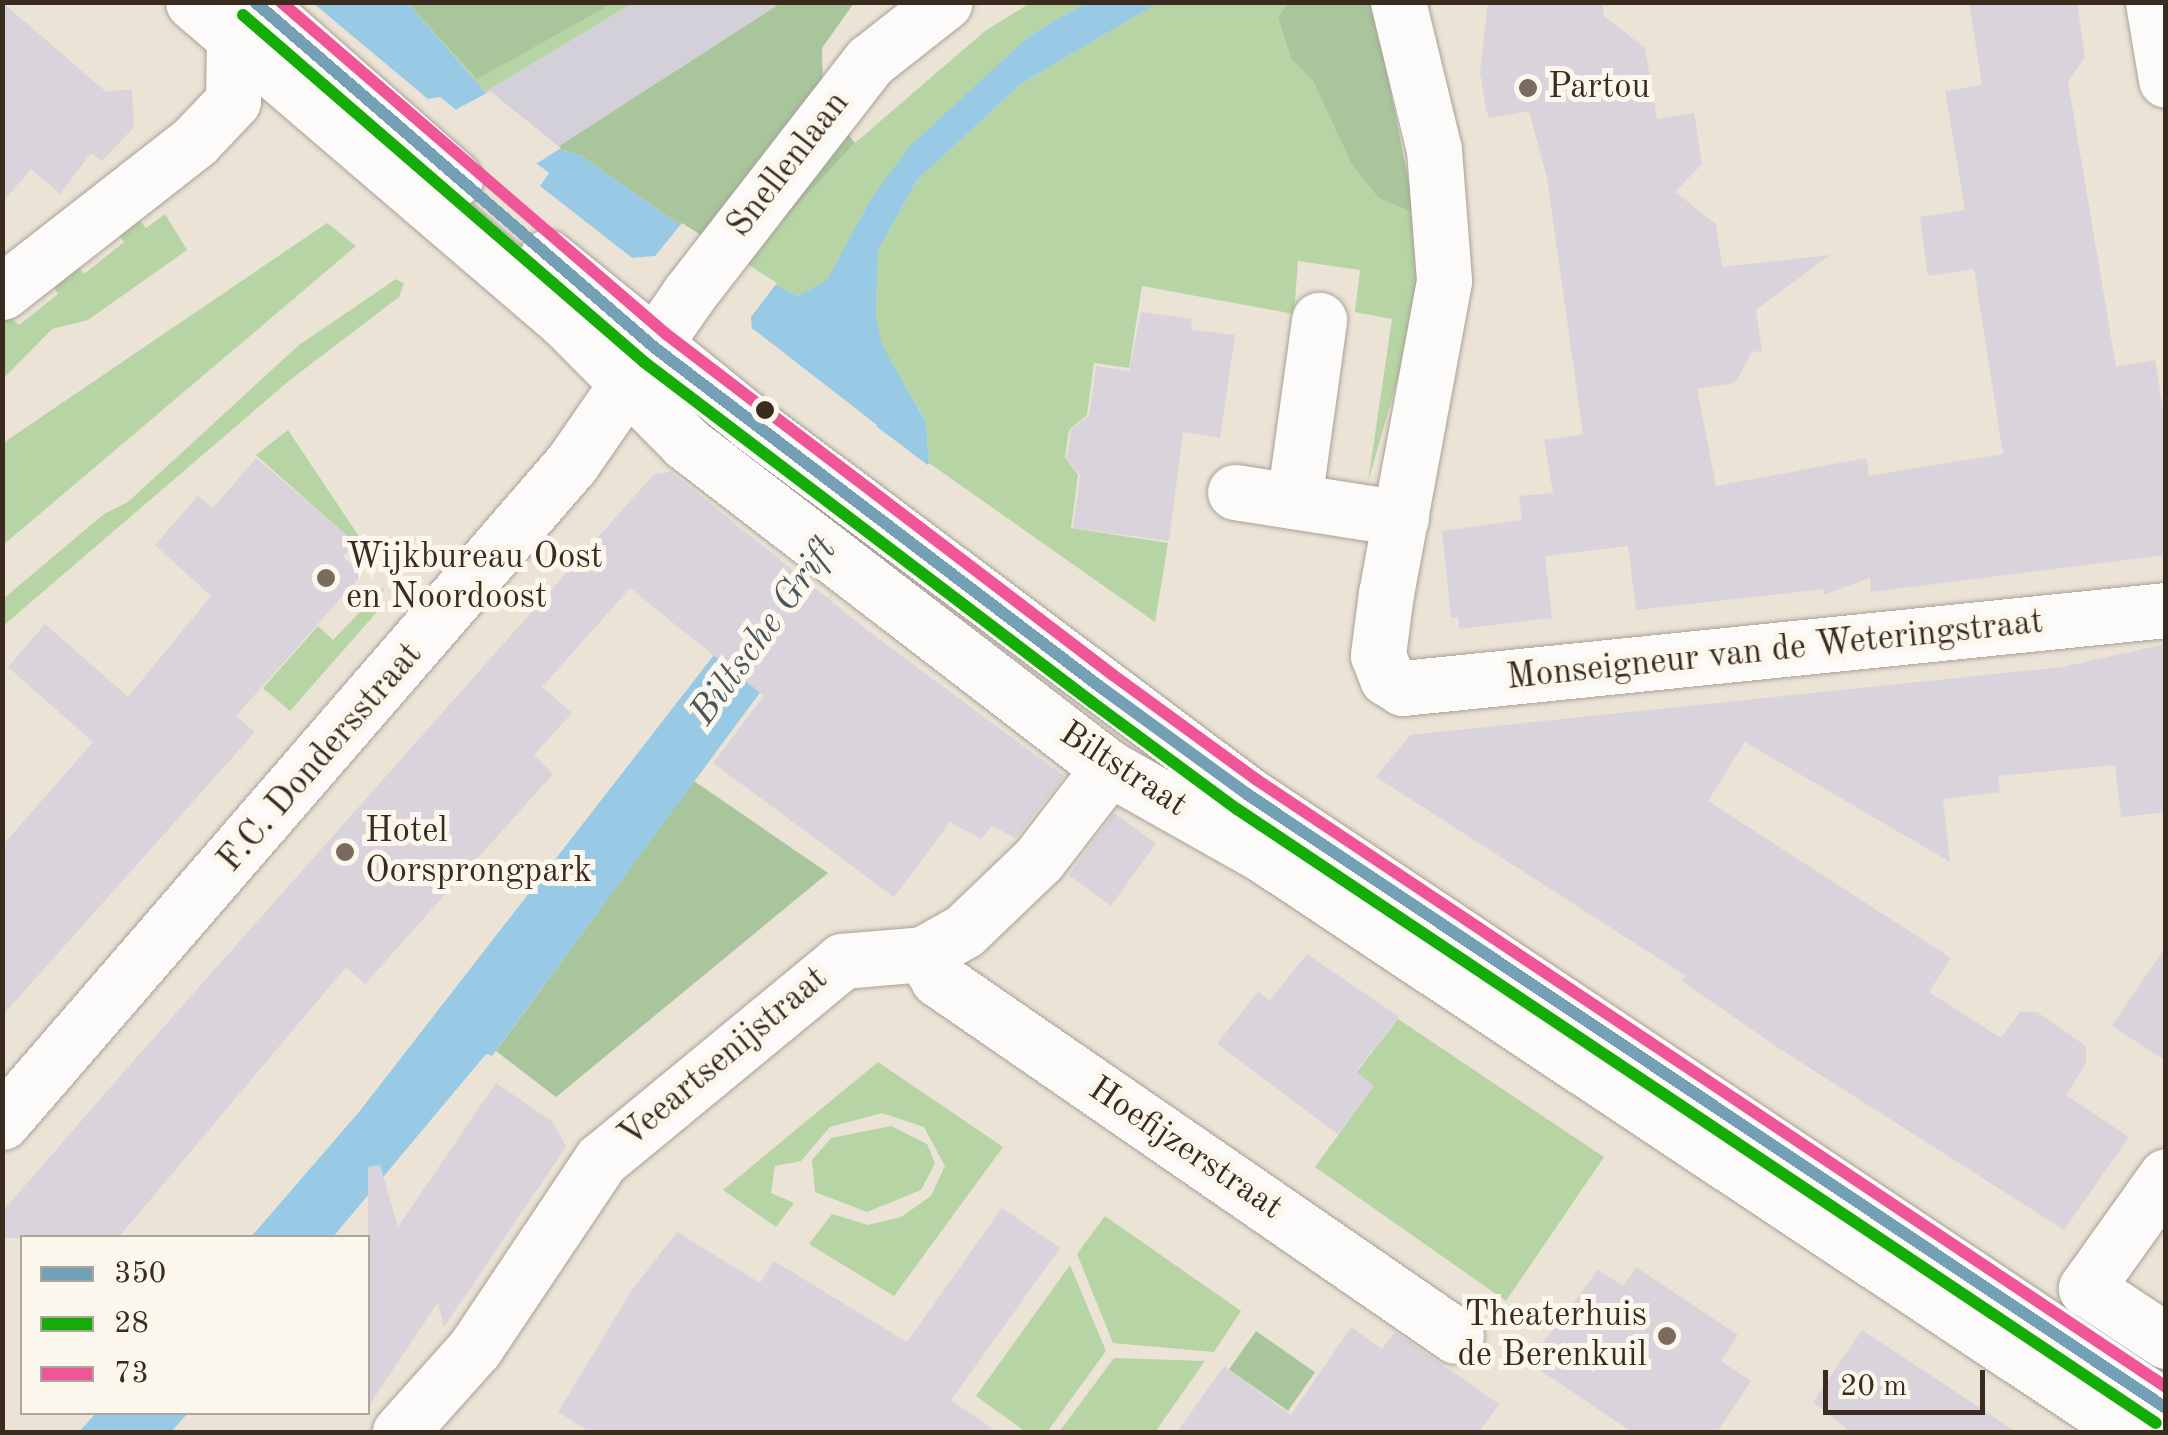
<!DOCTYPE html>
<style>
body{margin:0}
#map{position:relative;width:2168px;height:1435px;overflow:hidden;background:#ebe3d5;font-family:"Old Standard TT",serif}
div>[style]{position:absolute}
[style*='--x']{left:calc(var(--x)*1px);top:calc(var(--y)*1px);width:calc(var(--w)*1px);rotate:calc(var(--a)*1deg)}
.industrial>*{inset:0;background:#d4d0d9}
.green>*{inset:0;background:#b7d4a4}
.forest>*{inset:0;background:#a8c59b;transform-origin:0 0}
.water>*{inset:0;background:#98cae6}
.pier>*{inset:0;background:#ebe3d5;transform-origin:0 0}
.building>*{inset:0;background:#d9d3db;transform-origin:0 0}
.roads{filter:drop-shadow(0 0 2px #a8a198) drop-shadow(0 0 2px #a8a198)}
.minor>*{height:55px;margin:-27.5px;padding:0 27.5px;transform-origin:27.5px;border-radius:27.5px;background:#fcfbf9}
.bus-1>*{height:12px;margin:-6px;padding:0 6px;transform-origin:6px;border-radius:6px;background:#74a0b6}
.bus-2>*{height:12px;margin:-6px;padding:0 6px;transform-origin:6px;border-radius:6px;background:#16ac08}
.bus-3>*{height:12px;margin:-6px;padding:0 6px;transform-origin:6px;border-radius:6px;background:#ef5597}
.dots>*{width:28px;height:28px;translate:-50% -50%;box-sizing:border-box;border:5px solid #fbf7ec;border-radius:50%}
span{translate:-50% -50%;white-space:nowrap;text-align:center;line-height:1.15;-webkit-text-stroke:10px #fbf7ec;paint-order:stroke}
.poi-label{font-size:35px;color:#3b2a1e}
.left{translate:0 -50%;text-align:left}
.right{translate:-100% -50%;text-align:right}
.street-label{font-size:35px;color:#3b2a1e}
.water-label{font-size:38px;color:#4c575c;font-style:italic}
.frame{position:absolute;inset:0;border:5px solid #3b2a1e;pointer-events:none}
.legend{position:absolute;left:20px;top:1235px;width:350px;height:180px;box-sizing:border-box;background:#fbf7ec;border:2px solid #aea59a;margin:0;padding:12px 18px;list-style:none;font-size:30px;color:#3b2a1e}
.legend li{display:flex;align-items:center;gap:20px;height:50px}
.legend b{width:50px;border:2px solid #aea59a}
.scale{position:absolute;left:1823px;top:1370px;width:162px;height:45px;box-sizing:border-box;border:5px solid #3b2a1e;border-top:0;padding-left:12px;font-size:30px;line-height:35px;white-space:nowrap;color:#3b2a1e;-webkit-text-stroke:8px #fbf7ec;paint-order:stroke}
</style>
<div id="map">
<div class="industrial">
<i style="clip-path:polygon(633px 3px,781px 3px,556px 148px,485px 92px)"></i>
</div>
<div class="green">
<i style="clip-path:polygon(408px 3px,633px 3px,485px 92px)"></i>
<i style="clip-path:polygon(1030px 3px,1085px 3px,1029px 36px,871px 199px,828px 280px,798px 296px,740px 267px,855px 143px,985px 31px)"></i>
<i style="clip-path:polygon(1158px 3px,1287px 3px,1278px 18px,1291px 57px,1313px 81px,1352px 165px,1415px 213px,1418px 271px,1407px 347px,1368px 482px,1392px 319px,1355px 312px,1360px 270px,1298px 261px,1294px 314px,1142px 286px,1129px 368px,1094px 363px,1087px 415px,1069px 430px,1065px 457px,1078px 475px,1071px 528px,1168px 543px,1155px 622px,929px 463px,926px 421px,881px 345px,876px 315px,878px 251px,917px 180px,1022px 83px)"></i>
<i style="clip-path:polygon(133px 212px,146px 228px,165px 214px,187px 250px,88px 320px,52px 329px,3px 379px,3px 312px,19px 325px,58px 294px,47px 278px,71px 257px,84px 274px,124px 242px,112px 226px)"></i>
<i style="clip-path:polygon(327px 223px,356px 246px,3px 545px,3px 443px)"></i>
<i style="clip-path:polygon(396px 279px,404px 284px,399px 297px,290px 380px,3px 626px,3px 599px,104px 514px,128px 502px,299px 345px)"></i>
<i style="clip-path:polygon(288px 430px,358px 535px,354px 542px,256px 455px)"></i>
<i style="clip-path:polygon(384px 587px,376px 613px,290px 711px,263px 688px,318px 626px,333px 640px)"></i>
<i style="clip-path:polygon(1398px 1019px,1604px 1157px,1506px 1301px,1315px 1167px,1373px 1087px,1356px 1073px)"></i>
<i style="clip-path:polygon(878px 1062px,1003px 1147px,894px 1296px,809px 1244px,832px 1214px,868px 1225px,901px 1217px,931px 1196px,945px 1166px,924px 1127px,882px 1113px,830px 1127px,801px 1161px,775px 1166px,771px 1193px,794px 1203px,776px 1227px,723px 1190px)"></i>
<i style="clip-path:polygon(891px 1126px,927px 1144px,935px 1163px,921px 1190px,867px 1212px,815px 1192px,812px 1160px,831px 1138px)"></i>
<i style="clip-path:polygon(1105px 1216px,1241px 1311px,1214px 1352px,1113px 1343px,1077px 1254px)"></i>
<i style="clip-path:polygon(1070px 1265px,1106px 1351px,1047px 1432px,1026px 1432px,976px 1396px)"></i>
<i style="clip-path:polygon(1114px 1358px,1205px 1361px,1155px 1432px,1059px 1432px)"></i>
</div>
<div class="forest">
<i style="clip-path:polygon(408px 3px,613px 3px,477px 79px)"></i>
<i style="clip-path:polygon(781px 3px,854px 3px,822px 48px,823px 102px,855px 143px,740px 267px,580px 155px,556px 148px)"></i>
<i style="clip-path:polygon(1287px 3px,1373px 3px,1415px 213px,1379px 198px,1352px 165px,1313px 81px,1291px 58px,1278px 18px)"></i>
<i style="clip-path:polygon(694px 781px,828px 873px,556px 1097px,496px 1051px)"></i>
<i style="left:1256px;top:1331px;width:72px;height:47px;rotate:35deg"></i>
</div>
<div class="water">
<i style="clip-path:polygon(313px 3px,408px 3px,485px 92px,556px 148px,580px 155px,740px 267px,798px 296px,827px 280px,871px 199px,909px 147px,1029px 36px,1085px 3px,1158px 3px,1022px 83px,917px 180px,878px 251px,876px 315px,882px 345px,926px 422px,929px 463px,492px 1056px,486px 1054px,333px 1237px,250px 1238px,359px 1112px,783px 566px,877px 425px,756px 331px,631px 257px,540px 186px,549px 173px,536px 163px,528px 167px,440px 97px,428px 99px)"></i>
<i style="clip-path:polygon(96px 1413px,96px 1412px,188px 1413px,171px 1432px,79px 1432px)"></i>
</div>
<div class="pier">
<i style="clip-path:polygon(491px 91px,501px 100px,561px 148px,525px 171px,451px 112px)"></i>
<i style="clip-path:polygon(682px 223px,777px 283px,751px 317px,752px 332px,630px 258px,655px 256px)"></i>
<i style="left:876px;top:426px;width:66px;height:167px;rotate:37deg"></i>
</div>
<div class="building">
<i style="clip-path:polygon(2px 2px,106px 92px,132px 89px,134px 127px,102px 161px,91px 153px,60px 194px,31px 169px,2px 203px)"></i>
<i style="clip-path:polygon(1488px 2px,1602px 2px,1604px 16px,1645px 48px,1657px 119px,1694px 113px,1702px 164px,1675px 192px,1716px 224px,1722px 267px,1830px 255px,1756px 310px,1762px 351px,1752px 352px,1735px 383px,1697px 389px,1716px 486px,1866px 458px,1869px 476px,2003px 454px,1974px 269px,1928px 276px,1920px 217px,1965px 210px,1945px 91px,1982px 85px,1969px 2px,2077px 2px,2085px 57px,2068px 81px,2116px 367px,2155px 360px,2166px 427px,2166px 555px,1871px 592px,1870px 578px,1823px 595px,1824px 589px,1636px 610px,1628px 546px,1545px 556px,1552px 618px,1459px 629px,1458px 617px,1451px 618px,1442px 531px,1522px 520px,1519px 496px,1553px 493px,1544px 440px,1583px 434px,1547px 178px,1529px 111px,1489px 118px,1486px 110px,1480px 72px)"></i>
<i style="clip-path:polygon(1141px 312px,1192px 319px,1191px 330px,1235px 335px,1220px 438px,1183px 432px,1169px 541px,1073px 528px,1080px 475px,1067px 459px,1071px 430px,1089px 415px,1096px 366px,1129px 371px)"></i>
<i style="clip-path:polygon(256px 458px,355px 542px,343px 557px,362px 574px,236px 716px,255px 732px,2px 1016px,2px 846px,93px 742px,8px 667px,45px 624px,128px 697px,211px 596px,155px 545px,198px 496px,213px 508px)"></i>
<i style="clip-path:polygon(671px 472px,872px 634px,1064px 776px,1016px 838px,992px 826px,981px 839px,950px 822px,894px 897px,713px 763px,764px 696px,630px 588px,542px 687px,572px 713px,534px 755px,553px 774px,365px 984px,346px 967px,118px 1238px,2px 1238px,2px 1212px,129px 1066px,654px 474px)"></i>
<i style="clip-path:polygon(2166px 644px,2166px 812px,2121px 817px,2115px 765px,1998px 776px,2000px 792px,1943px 799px,1950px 862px,1745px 742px,1708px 801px,1951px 958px,1929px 992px,2001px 1038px,2020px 1012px,2037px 1012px,2086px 1046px,2086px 1063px,2066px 1095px,2129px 1137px,2064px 1230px,1777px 1047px,1682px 981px,1686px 976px,1376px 777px,1410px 735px,2062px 667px)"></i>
<i style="left:1114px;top:813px;width:52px;height:77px;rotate:36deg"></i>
<i style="clip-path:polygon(2166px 946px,2166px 1061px,2112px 1026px)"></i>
<i style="clip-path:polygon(1307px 954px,1399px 1017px,1356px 1071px,1374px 1086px,1338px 1134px,1217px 1044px,1251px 1000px,1259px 992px,1269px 1001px)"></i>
<i style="clip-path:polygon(496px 1083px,553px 1122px,566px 1147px,444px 1327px,438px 1302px,368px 1407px,368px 1167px,380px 1165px,398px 1227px)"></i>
<i style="clip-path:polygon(1002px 1208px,1060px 1248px,951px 1400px,997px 1432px,590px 1432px,558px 1412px,632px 1290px,677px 1232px,760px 1283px,774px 1261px,907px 1342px)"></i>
<i style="clip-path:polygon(1636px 1267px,1738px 1335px,1721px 1361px,1751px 1381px,1717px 1432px,1632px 1432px,1528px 1362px,1598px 1270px,1623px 1286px)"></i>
<i style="clip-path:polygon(1351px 1327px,1382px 1349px,1395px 1332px,1499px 1404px,1479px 1432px,1177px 1432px,1224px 1366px,1291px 1415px)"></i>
<i style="clip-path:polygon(1862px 1330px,1947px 1386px,2016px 1432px,1851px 1432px,1813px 1402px)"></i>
</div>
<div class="roads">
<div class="minor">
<i style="--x:193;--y:2;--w:493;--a:40.6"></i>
<i style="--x:567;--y:323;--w:169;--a:45.2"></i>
<i style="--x:686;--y:443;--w:533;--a:37.54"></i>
<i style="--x:1109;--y:768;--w:179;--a:29.4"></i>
<i style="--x:1265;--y:856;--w:1041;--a:33.6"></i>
<i style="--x:254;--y:2;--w:268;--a:41.4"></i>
<i style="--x:1398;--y:2;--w:152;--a:76.3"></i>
<i style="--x:1434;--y:150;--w:131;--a:85.6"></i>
<i style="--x:1444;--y:281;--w:317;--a:100.5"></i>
<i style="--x:1386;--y:593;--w:63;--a:97.4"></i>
<i style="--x:1378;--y:655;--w:25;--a:69"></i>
<i style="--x:1387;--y:678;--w:19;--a:32"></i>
<i style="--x:1403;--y:688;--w:767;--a:-5.84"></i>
<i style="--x:2153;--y:2;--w:79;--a:80.5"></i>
<i style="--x:547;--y:257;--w:263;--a:39.1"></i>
<i style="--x:751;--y:423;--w:619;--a:36.8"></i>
<i style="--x:1247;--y:794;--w:1105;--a:33.75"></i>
<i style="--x:2;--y:292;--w:245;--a:-38"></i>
<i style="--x:195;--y:141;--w:55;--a:-46.5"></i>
<i style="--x:233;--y:101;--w:63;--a:-89.1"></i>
<i style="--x:1235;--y:492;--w:168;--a:8.9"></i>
<i style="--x:1294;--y:501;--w:183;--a:-82.1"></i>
<i style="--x:923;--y:954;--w:29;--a:59"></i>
<i style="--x:938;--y:979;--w:629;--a:34.57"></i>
<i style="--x:2;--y:1122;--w:871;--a:-49.14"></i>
<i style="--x:572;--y:463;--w:206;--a:-55.3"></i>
<i style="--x:689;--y:294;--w:295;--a:-52.2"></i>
<i style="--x:870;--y:61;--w:95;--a:-38.2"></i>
<i style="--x:2166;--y:1176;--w:138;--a:125.5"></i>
<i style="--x:2086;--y:1288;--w:96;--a:33.5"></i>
<i style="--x:400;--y:1432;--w:113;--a:-48.2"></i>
<i style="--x:475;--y:1348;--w:226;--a:-56.2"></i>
<i style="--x:601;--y:1160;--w:313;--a:-39.5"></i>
<i style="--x:842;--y:961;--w:81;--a:-4.9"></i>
<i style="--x:923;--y:954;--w:47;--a:-29.3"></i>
<i style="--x:964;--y:931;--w:104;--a:-43.8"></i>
<i style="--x:1039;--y:859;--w:115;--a:-52.4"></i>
</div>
</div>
<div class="bus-1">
<i style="--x:255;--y:2;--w:529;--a:40.86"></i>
<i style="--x:655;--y:348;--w:563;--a:37.28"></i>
<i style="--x:1103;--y:689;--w:178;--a:36.1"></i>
<i style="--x:1247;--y:794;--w:1105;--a:33.75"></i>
</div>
<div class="bus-2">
<i style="--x:243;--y:15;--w:530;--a:40.87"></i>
<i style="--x:644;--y:362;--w:564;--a:37.22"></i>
<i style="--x:1093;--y:703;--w:179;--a:36.4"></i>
<i style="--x:1237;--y:809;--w:1105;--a:33.75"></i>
</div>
<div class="bus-3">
<i style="--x:281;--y:2;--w:508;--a:40.77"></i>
<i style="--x:666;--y:334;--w:562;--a:37.34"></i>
<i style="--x:1113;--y:675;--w:178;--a:36.1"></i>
<i style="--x:1257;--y:780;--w:1093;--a:33.73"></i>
</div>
<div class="dots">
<i style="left:1528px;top:88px;background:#796b5e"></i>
<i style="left:765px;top:410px;background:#3b2a1e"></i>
<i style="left:326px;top:578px;background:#796b5e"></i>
<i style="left:345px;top:852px;background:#796b5e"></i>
<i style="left:1667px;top:1336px;background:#796b5e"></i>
</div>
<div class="poi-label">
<span class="left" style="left:1548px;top:88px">Partou</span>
<span class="left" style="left:346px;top:578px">Wijkbureau Oost<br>en Noordoost</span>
<span class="left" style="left:365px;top:852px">Hotel<br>Oorsprongpark</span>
<span class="right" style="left:1647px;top:1336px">Theaterhuis<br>de Berenkuil</span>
</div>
<div class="street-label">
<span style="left:789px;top:165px;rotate:-52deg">Snellenlaan</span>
<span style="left:1775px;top:651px;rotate:-6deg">Monseigneur van de Weteringstraat</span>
<span style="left:321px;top:758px;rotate:-49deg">F.C. Dondersstraat</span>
<span style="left:1123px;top:770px;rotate:33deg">Biltstraat</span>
<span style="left:724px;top:1058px;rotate:-40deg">Veeartsenijstraat</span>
<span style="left:1185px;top:1149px;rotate:34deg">Hoefijzerstraat</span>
</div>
<div class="water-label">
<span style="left:765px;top:632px;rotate:-54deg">Biltsche Grift</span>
</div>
<div class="frame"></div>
<ul class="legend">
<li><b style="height:12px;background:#74a0b6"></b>350</li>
<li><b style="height:12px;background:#16ac08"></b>28</li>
<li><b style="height:12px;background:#ef5597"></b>73</li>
</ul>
<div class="scale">20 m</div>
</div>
